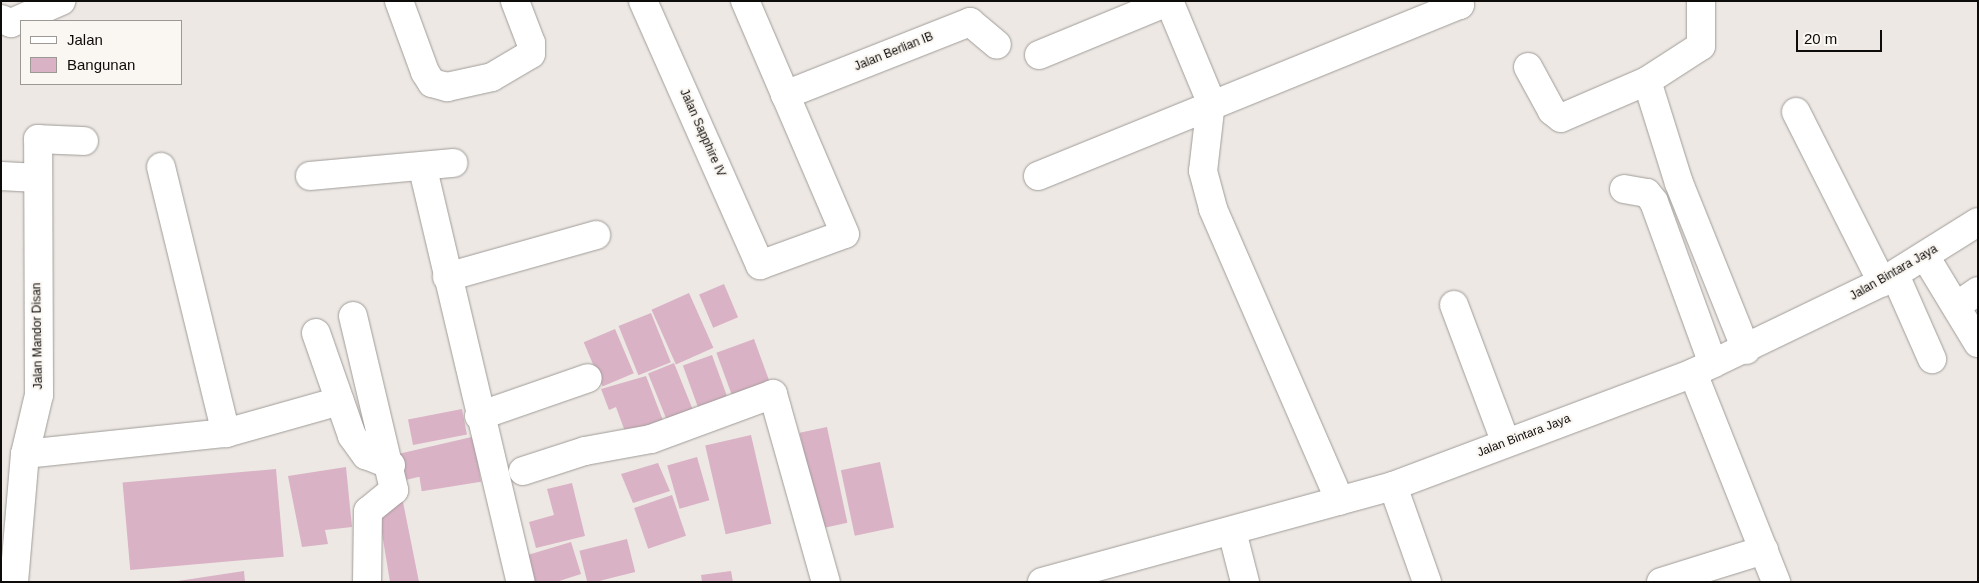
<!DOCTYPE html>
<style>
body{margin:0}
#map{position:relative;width:1979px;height:583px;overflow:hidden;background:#ede8e4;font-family:Arial,sans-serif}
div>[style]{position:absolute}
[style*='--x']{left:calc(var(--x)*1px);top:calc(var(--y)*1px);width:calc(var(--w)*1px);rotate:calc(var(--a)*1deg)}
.building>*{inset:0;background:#d9b2c5;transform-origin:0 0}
.roads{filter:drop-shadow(0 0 1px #a09c98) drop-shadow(0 0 1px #a09c98)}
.minor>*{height:28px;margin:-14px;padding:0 14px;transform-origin:14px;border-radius:14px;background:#fff}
span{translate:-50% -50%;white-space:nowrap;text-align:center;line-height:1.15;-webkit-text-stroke:4px #faf6f1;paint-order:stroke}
.street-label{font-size:12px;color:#0e0c0b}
.frame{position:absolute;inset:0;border:2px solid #0e0c0b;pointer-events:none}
.legend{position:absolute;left:20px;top:20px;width:162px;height:65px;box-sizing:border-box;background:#faf6f1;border:1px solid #9c9895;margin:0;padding:6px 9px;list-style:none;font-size:15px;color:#0e0c0b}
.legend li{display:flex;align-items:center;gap:10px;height:25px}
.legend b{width:25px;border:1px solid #9c9895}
.scale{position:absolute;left:1796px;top:30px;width:86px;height:22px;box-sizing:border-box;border:2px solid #0e0c0b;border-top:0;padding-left:6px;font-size:15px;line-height:18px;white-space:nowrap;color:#0e0c0b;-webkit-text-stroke:4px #faf6f1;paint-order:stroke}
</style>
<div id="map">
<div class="building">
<i style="left:724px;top:284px;width:36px;height:27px;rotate:67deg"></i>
<i style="left:689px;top:293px;width:60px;height:41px;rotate:66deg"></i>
<i style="left:651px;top:313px;width:53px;height:35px;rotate:68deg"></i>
<i style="left:615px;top:329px;width:48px;height:34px;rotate:67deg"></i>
<i style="left:754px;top:339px;width:53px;height:40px;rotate:70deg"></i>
<i style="left:712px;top:355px;width:49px;height:31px;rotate:70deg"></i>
<i style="left:674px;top:363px;width:53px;height:28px;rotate:68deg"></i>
<i style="clip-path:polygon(646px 376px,664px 423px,627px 437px,616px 407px,609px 410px,601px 389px)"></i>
<i style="left:462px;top:409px;width:26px;height:55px;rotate:79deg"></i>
<i style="left:827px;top:427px;width:98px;height:28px;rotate:78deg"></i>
<i style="left:751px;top:435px;width:91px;height:47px;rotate:77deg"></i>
<i style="left:476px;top:436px;width:27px;height:81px;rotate:77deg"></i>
<i style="left:697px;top:457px;width:45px;height:31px;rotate:74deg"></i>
<i style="left:880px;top:462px;width:67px;height:40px;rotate:78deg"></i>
<i style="left:478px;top:463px;width:19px;height:60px;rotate:81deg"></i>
<i style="clip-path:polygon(658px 463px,670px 491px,633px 503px,621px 474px)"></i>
<i style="clip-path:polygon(346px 467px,352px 527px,325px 530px,328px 544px,302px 547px,288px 476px)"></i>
<i style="left:276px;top:469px;width:88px;height:154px;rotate:85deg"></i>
<i style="clip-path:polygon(572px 483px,585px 536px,536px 548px,529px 522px,554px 515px,547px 489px)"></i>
<i style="left:672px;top:495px;width:43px;height:40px;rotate:71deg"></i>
<i style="clip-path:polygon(403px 502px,419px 582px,390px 582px,378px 509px)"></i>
<i style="left:627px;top:539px;width:34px;height:49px;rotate:76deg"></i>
<i style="clip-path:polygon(571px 542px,581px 574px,556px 582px,528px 582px,521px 557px)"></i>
<i style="clip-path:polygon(244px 571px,245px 582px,178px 582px,178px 581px)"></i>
<i style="clip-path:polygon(731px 571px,733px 582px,702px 582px,701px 575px)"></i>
</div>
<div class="roads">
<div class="minor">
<i style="--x:399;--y:1;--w:76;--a:69.9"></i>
<i style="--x:425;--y:72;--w:13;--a:58"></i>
<i style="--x:432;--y:83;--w:16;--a:15"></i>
<i style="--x:447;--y:87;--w:46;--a:-12.5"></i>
<i style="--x:492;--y:77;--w:45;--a:-30.5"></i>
<i style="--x:531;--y:54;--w:11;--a:-90"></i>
<i style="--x:531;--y:43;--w:45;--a:-110.9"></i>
<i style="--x:643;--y:1;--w:289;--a:66.1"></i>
<i style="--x:760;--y:265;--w:90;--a:-20"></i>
<i style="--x:845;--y:234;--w:254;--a:-113.2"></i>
<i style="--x:1169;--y:1;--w:109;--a:67.4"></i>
<i style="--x:1211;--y:102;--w:69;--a:96.6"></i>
<i style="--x:1203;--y:171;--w:39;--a:75"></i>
<i style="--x:1213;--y:209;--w:318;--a:66.5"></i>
<i style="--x:1701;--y:1;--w:45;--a:90"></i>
<i style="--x:1701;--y:46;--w:64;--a:147.1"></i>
<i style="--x:1647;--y:81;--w:107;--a:72.6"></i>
<i style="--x:1679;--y:183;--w:180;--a:68.1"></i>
<i style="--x:1;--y:19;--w:11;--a:22"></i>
<i style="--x:11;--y:23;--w:55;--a:-23.7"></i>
<i style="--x:1039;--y:55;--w:142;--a:-22.4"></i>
<i style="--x:1528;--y:67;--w:50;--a:61.4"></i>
<i style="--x:1552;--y:111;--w:11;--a:38"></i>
<i style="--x:1561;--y:118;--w:94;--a:-23.3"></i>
<i style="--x:785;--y:95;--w:199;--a:-21.5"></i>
<i style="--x:970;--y:22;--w:35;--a:40"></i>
<i style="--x:1796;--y:112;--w:191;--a:63.2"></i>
<i style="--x:161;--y:167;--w:274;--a:76.3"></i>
<i style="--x:423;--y:169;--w:424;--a:76.7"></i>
<i style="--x:1;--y:176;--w:37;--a:3"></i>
<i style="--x:310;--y:176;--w:144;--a:-5.2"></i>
<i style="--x:1038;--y:176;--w:455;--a:-22.1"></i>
<i style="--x:1460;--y:5;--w:4;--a:-117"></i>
<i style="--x:1624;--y:189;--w:23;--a:10"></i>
<i style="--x:1647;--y:193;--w:11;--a:52"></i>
<i style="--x:1654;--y:202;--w:172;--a:70"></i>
<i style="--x:1925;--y:256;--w:102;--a:58.7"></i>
<i style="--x:1895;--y:275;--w:92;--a:66.2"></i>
<i style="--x:447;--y:277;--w:155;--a:-15.7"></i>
<i style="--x:1454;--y:305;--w:147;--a:69.4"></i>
<i style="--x:1956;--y:306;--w:27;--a:-34"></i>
<i style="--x:353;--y:316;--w:179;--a:76.7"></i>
<i style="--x:394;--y:490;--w:33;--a:141"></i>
<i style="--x:368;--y:511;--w:71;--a:90.8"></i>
<i style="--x:316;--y:333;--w:109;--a:70.7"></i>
<i style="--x:352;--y:436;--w:24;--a:54"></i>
<i style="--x:366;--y:455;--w:27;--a:22"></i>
<i style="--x:1693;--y:373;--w:225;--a:68.3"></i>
<i style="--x:479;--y:416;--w:115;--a:-19.2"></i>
<i style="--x:25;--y:454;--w:202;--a:-6"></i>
<i style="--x:226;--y:433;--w:118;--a:-15.7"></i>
<i style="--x:523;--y:471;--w:65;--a:-17.9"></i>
<i style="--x:585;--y:451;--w:67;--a:-10.3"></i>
<i style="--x:651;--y:439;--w:130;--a:-20.2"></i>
<i style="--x:773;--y:394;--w:195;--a:74.3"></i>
<i style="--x:1393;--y:486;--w:102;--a:70.5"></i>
<i style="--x:1232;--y:531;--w:53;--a:75.7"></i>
<i style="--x:14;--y:582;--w:128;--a:-85.1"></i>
<i style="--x:25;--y:454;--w:61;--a:-76.7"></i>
<i style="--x:39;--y:395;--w:256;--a:-90.2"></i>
<i style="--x:38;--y:139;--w:46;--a:2.5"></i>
<i style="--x:1042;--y:582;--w:364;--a:-15.3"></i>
<i style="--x:1393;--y:486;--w:321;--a:-20.6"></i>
<i style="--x:1693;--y:373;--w:210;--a:-25.7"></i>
<i style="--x:1882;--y:282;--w:113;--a:-32"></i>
<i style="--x:1661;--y:582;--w:108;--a:-17.3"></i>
</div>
</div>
<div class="street-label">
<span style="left:894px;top:52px;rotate:-22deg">Jalan Berlian IB</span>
<span style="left:702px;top:133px;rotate:66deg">Jalan Sapphire IV</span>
<span style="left:1894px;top:273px;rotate:-30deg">Jalan Bintara Jaya</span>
<span style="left:38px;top:336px;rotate:-91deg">Jalan Mandor Disan</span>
<span style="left:1524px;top:436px;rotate:-21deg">Jalan Bintara Jaya</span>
</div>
<div class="frame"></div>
<ul class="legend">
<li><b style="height:6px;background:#fff"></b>Jalan</li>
<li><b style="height:14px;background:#d9b2c5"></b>Bangunan</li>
</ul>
<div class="scale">20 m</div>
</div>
